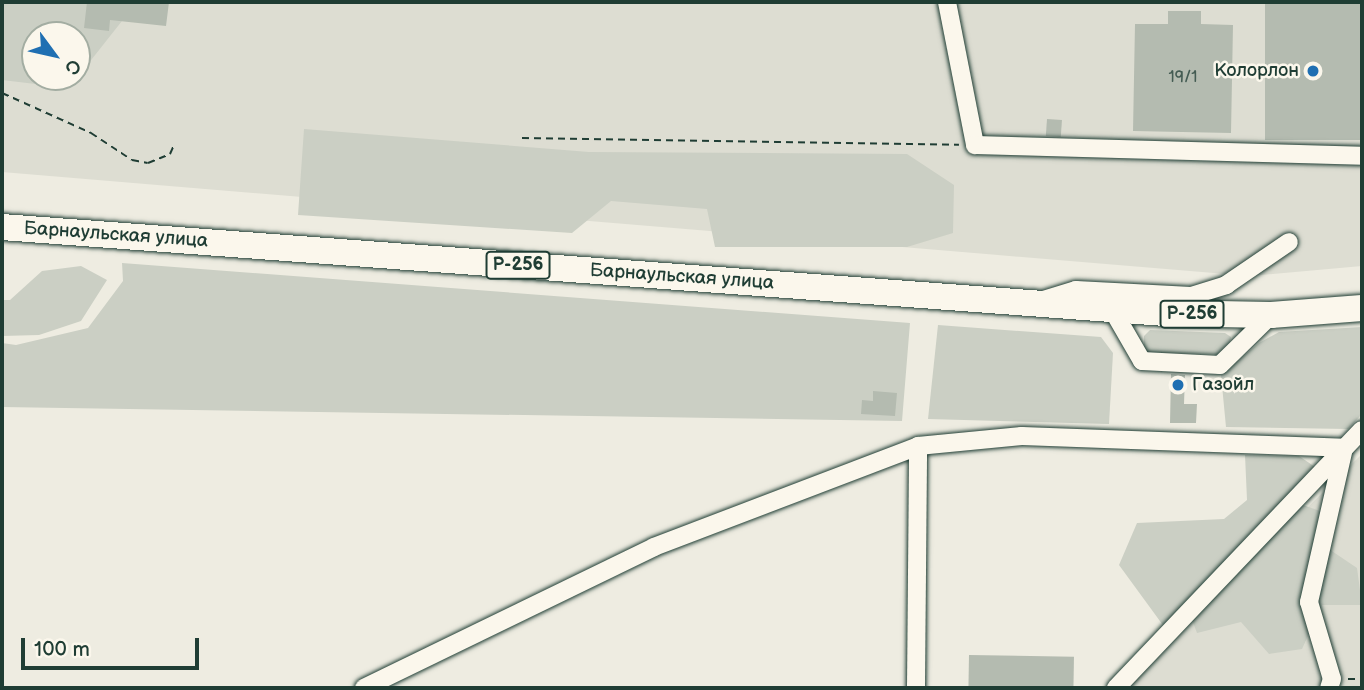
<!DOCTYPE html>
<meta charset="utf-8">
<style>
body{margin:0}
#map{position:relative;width:1364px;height:690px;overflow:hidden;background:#eeece1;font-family:"Balsamiq Sans",sans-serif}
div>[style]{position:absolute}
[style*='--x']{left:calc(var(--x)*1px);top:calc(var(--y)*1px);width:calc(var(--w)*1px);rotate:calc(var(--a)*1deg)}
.built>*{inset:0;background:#ddddd2}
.green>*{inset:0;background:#cbcfc4}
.building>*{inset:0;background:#b4bbb0;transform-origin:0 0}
.path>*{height:2px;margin-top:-1px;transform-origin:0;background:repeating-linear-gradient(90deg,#1f3d34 0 7px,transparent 0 12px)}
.roads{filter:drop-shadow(0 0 2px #1f3d34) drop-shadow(0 0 2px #1f3d34)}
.minor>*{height:18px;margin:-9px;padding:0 9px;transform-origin:9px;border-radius:9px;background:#fbf7ec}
.highway>*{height:26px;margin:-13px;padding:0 13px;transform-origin:13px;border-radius:13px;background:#fbf7ec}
.dots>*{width:19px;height:19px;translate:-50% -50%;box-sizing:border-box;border:4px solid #fbf7ec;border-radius:50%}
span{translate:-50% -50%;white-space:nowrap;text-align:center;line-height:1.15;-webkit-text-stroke:5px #fbf7ec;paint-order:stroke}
.number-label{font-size:16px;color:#445c53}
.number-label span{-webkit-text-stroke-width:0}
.shield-label span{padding:2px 5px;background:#fbf7ec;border:2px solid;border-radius:5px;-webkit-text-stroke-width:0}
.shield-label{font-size:18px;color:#1f3d34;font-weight:700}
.poi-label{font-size:19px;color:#1f3d34}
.right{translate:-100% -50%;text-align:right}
.left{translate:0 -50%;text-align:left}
.street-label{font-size:19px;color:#1f3d34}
.frame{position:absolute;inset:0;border:4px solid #1f3d34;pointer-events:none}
.north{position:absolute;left:21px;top:21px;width:70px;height:70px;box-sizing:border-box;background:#fbf7ec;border:2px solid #a3ada2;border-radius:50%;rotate:123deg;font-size:19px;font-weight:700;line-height:28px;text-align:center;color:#1f3d34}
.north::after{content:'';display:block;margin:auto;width:24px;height:32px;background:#1f6fb2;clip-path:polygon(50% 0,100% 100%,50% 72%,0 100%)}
.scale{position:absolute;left:21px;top:638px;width:178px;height:32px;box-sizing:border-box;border:4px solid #1f3d34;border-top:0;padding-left:9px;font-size:21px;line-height:24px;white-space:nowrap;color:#1f3d34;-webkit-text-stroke:5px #fbf7ec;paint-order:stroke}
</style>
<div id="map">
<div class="built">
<i style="clip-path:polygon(evenodd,2px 2px,1362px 2px,1362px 266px,1250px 276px,2px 172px,2px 2px,35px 35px,77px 35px,77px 77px,35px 77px,35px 35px)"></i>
<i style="clip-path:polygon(1362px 454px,1362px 688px,1124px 688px)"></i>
</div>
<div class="green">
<i style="clip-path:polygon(evenodd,2px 2px,137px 2px,69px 88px,2px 80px,2px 2px,35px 35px,77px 35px,77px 77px,35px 77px,35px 35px)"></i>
<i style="clip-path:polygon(304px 129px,589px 152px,907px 154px,954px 185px,953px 233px,907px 247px,715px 247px,707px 209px,611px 201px,572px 233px,298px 215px)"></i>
<i style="clip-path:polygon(122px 263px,910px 323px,902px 421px,2px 407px,2px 343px,16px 345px,88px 328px,123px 281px)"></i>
<i style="clip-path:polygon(81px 266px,107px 280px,81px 321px,39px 335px,2px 336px,2px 300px,10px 300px,42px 271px)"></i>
<i style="clip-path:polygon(938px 325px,1101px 337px,1113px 353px,1109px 424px,928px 419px)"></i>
<i style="clip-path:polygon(1362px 327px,1362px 414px,1348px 429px,1226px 427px,1221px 375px,1259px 343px,1279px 332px)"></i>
<i style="clip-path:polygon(1150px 330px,1225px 333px,1231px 337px,1229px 348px,1221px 354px,1152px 353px,1144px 350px,1144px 336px)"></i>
<i style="clip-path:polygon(1245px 455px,1299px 456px,1318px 469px,1165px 628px,1119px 565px,1137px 523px,1224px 519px,1247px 500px)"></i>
<i style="clip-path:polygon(1303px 505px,1320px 511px,1314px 539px,1357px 568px,1362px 605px,1322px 605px,1302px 649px,1269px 654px,1241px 622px,1197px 633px,1191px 617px)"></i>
</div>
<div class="building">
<i style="clip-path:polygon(87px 2px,169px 2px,166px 26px,110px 20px,109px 31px,84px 28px)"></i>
<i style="left:1265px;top:2px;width:97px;height:138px"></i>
<i style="clip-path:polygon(1168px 11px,1201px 11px,1201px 24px,1233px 25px,1231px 133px,1133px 131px,1135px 24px,1168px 24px)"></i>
<i style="left:1047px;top:119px;width:15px;height:17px;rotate:4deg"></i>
<i style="clip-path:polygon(1171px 374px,1185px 375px,1184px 404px,1197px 404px,1196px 423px,1170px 423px)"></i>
<i style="clip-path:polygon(873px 391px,897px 393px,895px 416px,861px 414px,862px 400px,873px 401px)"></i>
<i style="left:969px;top:655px;width:105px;height:33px;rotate:1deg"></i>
</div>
<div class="path">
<i style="--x:2;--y:93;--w:98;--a:24.2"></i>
<i style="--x:91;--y:133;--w:49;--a:33.4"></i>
<i style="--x:132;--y:160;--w:16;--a:11"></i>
<i style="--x:148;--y:163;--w:24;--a:-22"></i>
<i style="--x:170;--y:154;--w:10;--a:-66"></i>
<i style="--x:522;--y:138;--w:437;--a:0.9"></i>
<i style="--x:1348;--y:679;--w:14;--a:0"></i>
</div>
<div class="roads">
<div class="minor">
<i style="--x:947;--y:2;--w:146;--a:78.9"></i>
<i style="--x:975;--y:145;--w:387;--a:1.6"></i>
<i style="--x:1043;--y:300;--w:34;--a:-17"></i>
<i style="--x:1076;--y:290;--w:115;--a:3"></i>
<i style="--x:1191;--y:296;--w:37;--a:-17"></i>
<i style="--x:1226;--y:285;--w:76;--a:-34.3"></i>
<i style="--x:1112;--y:309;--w:60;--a:60"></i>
<i style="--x:1142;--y:361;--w:78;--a:2.9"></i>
<i style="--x:1220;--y:365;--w:71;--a:-44.4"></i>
<i style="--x:364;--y:688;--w:322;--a:-25.9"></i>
<i style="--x:654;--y:547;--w:283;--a:-20.9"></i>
<i style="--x:918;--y:446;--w:104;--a:-5.5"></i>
<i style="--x:1022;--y:436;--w:322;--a:2.1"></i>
<i style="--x:1344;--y:448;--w:158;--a:102.8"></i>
<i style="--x:1309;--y:602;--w:80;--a:73.4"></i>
<i style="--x:1332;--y:679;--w:9;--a:108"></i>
<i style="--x:916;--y:688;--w:242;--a:-89.5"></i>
<i style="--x:1116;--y:688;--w:356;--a:-46.4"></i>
</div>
<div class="highway">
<i style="--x:2;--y:227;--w:1165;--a:4.23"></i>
<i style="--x:1164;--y:313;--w:107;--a:1.1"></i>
<i style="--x:1271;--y:315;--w:91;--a:-4.4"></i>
</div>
</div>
<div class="dots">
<i style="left:1313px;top:71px;background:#1f6fb2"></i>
<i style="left:1178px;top:385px;background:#1f6fb2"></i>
</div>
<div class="number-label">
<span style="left:1183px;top:78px">19/1</span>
</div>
<div class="shield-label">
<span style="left:518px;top:265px">Р-256</span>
<span style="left:1192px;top:314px">Р-256</span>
</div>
<div class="poi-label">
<span class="right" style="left:1299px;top:71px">Колорлон</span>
<span class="left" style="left:1192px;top:385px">Газойл</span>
</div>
<div class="street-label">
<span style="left:116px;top:235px;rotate:4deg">Барнаульская улица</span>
<span style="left:682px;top:277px;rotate:4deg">Барнаульская улица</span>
</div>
<div class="frame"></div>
<div class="north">С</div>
<div class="scale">100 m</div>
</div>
